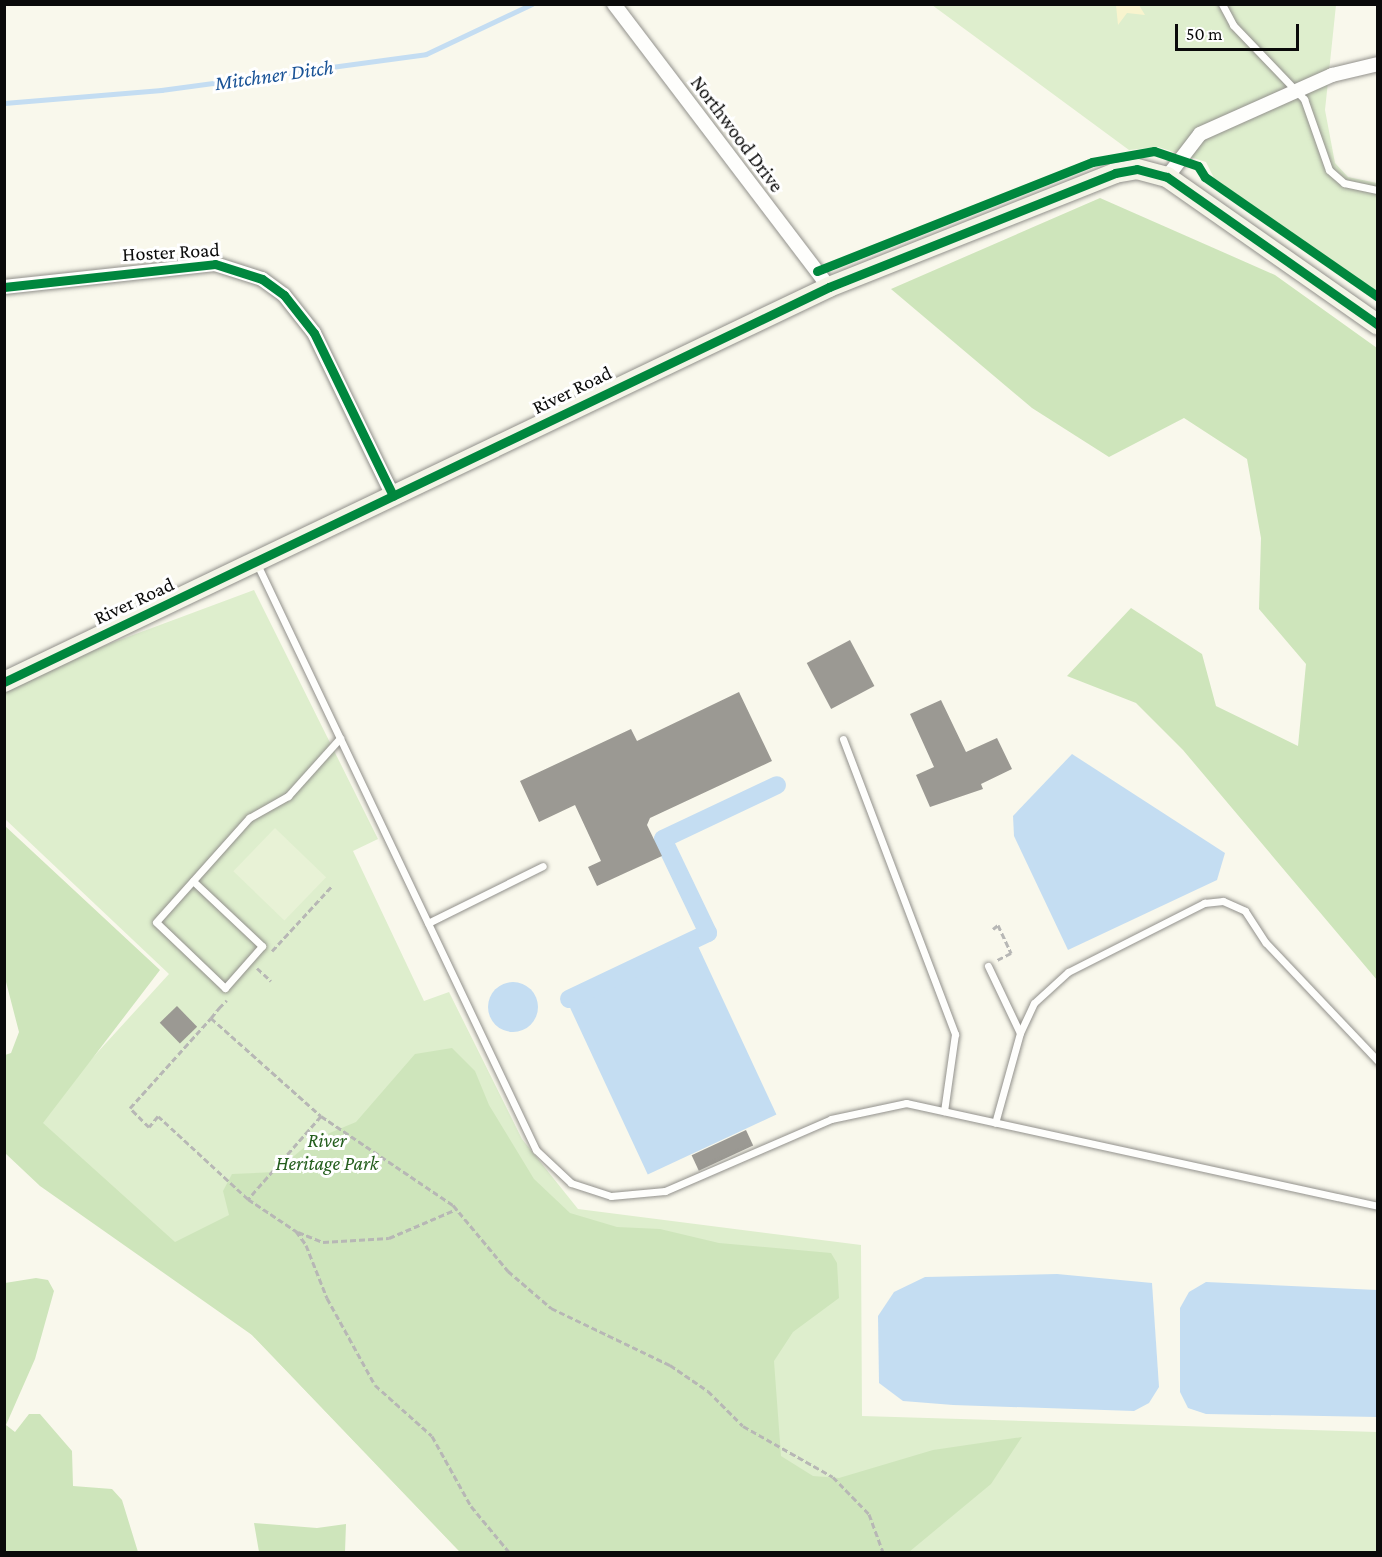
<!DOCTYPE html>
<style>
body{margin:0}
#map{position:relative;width:1382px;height:1557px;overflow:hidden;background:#f9f8ec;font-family:"Crimson Pro",serif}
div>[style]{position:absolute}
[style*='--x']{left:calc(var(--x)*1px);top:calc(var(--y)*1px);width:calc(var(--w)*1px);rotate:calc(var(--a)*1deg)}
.green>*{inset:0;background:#deeecd}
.forest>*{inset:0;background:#cee5bb}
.sand>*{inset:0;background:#f8f4ce}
.pitch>*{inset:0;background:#e8f2d6;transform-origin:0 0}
.water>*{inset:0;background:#c4ddf2;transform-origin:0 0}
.round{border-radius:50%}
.stream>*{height:5px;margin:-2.5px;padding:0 2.5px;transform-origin:2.5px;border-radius:2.5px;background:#c4ddf2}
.canal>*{height:18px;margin:-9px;padding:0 9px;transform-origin:9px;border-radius:9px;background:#c4ddf2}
.building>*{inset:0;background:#9b9993;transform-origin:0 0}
.path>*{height:3px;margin-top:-1.5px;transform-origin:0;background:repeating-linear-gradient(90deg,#b7b7b5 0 6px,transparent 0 9px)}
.roads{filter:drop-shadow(0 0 2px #92918c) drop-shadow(0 0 2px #92918c)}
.lane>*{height:7px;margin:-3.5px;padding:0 3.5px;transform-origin:3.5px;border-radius:3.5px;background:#fefefc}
.street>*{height:14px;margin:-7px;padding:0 7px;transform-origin:7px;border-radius:7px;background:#fefefc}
.secondary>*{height:20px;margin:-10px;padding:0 10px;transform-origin:10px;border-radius:10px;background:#f4f4e7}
.cycleway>*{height:9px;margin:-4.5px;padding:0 4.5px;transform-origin:4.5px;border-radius:4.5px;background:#00873e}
span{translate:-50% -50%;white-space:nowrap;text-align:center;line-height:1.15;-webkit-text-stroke:6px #fff;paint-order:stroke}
.street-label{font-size:20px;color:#0a0a0a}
.park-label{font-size:20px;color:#245e1d;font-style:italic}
.water-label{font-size:21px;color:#185296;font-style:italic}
.frame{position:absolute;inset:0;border:6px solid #0a0a0a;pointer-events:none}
.scale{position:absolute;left:1175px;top:24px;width:124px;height:27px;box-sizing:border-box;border:3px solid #0a0a0a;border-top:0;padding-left:8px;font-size:18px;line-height:21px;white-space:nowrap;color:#0a0a0a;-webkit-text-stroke:4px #fff;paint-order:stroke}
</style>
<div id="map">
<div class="green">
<i style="clip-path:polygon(932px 5px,1336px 5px,1325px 110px,1335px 163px,1348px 177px,1377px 183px,1377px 293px,1214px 178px,1206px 162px,1158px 147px,1129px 150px)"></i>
<i style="clip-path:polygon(254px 590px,378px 839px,353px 851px,424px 1001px,449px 992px,522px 1139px,578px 1209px,861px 1245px,862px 1416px,1377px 1432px,1377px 1552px,460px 1552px,252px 1335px,33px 1123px,169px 974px,5px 819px,4px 693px,90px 651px)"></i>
</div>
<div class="forest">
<i style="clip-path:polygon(1100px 198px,1275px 275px,1377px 348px,1377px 980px,1183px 750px,1136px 703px,1067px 676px,1131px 608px,1202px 654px,1216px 706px,1298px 746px,1306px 664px,1259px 609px,1261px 538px,1247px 459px,1184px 418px,1109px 457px,1032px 408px,891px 289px)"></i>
<i style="clip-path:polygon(4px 825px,160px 970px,43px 1123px,175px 1242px,229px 1215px,223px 1191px,232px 1174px,275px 1172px,313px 1140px,356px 1122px,415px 1054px,452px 1048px,475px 1071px,489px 1105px,534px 1179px,570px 1213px,617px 1227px,660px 1229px,719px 1243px,831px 1253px,837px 1263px,839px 1298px,793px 1332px,774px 1361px,781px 1456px,813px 1476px,839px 1478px,933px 1450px,1022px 1437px,991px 1484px,909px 1552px,460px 1552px,252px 1335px,40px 1186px,5px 1153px,5px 1055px,11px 1053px,19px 1032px,5px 978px)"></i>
<i style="clip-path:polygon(36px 1278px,48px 1280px,54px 1291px,35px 1359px,6px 1425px,15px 1432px,29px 1414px,40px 1414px,72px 1451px,73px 1486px,112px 1489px,122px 1500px,138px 1552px,5px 1552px,5px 1283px)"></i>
<i style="clip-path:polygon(254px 1523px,317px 1528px,346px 1524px,345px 1552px,259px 1552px)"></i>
</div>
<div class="sand">
<i style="clip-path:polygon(1116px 5px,1139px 5px,1145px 15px,1127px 13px,1118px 25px)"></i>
</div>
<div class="pitch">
<i style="left:275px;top:828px;width:71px;height:60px;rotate:44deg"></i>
</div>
<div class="water">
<i style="clip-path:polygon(1072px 754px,1225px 853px,1217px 880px,1068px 950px,1014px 836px,1013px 816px)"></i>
<i style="left:697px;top:944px;width:188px;height:142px;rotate:65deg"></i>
<i class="round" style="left:488px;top:982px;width:50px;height:50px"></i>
<i style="clip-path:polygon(1057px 1274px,1152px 1283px,1159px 1387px,1149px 1403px,1134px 1411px,953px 1405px,903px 1401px,879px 1383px,878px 1316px,894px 1292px,925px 1277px)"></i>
<i style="clip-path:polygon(1206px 1282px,1377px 1290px,1377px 1417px,1206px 1414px,1188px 1408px,1180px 1392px,1180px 1308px,1189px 1292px)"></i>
</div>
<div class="stream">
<i style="--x:4;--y:103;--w:158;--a:-4.7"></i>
<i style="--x:161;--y:90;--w:267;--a:-7.7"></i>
<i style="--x:426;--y:54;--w:117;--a:-25.3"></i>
</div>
<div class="canal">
<i style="--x:569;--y:999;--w:154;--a:-25.4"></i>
<i style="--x:708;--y:933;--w:104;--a:-115.6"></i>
<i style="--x:663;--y:839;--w:126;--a:-25.3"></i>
</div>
<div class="building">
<i style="left:850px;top:640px;width:52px;height:49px;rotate:62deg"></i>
<i style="clip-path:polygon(739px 692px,772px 761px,650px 818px,647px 825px,662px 856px,597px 886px,588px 867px,601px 861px,575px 805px,539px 822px,520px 781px,631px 729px,637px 741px)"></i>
<i style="clip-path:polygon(941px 700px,966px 752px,997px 738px,1012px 769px,981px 784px,983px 789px,930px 807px,916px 775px,934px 767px,910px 714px)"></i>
<i style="left:177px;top:1006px;width:29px;height:24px;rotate:46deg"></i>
<i style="left:746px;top:1130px;width:17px;height:60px;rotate:65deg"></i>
</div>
<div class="path">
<i style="--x:993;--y:929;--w:6;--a:-39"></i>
<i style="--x:998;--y:925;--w:31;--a:65"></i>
<i style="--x:1011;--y:953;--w:16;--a:153"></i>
<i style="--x:272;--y:951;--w:88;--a:-47.3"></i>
<i style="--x:257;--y:968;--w:19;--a:43"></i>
<i style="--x:211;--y:1018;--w:147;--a:41.7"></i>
<i style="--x:321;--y:1116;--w:111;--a:131.3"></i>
<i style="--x:248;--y:1199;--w:122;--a:-137.3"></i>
<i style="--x:158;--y:1116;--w:14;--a:129"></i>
<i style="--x:149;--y:1127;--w:27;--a:-135"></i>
<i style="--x:130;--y:1108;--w:121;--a:-48"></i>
<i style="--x:211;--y:1018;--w:13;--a:-51"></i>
<i style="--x:219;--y:1008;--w:11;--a:-45"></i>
<i style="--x:321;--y:1116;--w:159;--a:34"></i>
<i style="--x:453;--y:1205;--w:86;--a:50.2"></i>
<i style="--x:508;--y:1271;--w:57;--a:40.7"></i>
<i style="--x:551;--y:1308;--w:132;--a:25.6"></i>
<i style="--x:670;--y:1365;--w:46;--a:34.4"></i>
<i style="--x:708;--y:1391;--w:49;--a:45"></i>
<i style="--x:743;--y:1426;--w:103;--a:29.5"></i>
<i style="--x:833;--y:1477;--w:52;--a:45.8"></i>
<i style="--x:869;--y:1514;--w:40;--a:69.8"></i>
<i style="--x:248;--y:1199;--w:58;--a:33.7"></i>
<i style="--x:296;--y:1231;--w:17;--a:54"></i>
<i style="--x:306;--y:1245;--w:57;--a:68.4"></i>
<i style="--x:327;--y:1298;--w:99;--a:61.1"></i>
<i style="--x:375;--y:1385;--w:76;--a:41.8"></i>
<i style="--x:432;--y:1436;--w:80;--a:60.9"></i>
<i style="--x:471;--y:1506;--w:60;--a:50.4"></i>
<i style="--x:298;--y:1232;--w:27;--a:22"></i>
<i style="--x:323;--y:1242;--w:66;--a:-3.5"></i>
<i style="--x:389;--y:1238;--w:74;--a:-23.1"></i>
</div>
<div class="roads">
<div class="lane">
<i style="--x:1222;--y:4;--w:24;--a:62"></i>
<i style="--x:1233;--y:25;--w:103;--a:46.2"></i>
<i style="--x:1304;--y:99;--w:75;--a:70.6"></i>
<i style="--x:1329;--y:170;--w:20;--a:41"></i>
<i style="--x:1344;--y:183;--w:35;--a:12"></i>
<i style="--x:257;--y:564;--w:649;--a:64.54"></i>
<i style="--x:536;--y:1150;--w:48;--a:43.3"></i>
<i style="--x:571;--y:1183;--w:42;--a:18"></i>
<i style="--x:611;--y:1196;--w:54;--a:-5.3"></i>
<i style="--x:665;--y:1191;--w:181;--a:-23.4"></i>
<i style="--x:831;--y:1119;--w:77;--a:-12"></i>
<i style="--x:906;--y:1103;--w:483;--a:12.3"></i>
<i style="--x:843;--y:739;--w:316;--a:69.2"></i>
<i style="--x:955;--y:1034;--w:78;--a:98.1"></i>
<i style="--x:193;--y:881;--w:95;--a:43.3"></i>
<i style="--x:262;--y:946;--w:56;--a:131.4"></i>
<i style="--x:225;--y:988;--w:95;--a:-136.3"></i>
<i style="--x:156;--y:922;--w:140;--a:-48.2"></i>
<i style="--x:249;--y:818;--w:45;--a:-29.4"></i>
<i style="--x:288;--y:796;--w:78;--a:-48.1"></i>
<i style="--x:428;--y:923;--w:128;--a:-26.4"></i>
<i style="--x:988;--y:966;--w:74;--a:64.5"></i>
<i style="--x:1020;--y:1033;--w:93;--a:105.5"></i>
<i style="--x:1020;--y:1033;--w:33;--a:-65"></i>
<i style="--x:1034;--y:1003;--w:46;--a:-42.4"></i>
<i style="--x:1068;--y:972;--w:153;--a:-26.9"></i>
<i style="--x:1204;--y:903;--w:19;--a:-6"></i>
<i style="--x:1223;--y:901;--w:24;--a:24"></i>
<i style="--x:1245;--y:911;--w:38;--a:57"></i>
<i style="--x:1266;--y:943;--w:163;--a:46.5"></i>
</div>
<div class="street">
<i style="--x:614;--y:4;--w:355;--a:52.8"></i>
<i style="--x:1167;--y:177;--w:54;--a:-52.5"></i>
<i style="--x:1200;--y:134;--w:145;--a:-24.1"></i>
<i style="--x:1332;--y:75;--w:47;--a:-13.4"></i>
<i style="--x:4;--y:287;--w:212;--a:-6.2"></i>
<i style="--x:215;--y:264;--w:49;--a:17.7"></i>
<i style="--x:262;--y:279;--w:27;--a:36"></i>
<i style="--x:284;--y:295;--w:48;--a:51.7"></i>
<i style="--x:314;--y:333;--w:181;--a:64.1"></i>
</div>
<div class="secondary">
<i style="--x:4;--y:682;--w:915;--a:-25.58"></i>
<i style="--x:829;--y:287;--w:308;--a:-21.7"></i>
<i style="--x:1115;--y:173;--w:22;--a:-10"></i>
<i style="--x:1137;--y:169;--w:31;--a:15"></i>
<i style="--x:1167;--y:177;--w:258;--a:35"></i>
</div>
</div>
<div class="cycleway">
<i style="--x:817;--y:271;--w:296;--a:-21.6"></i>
<i style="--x:1092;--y:162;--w:63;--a:-10.1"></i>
<i style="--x:1154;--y:151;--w:46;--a:18.8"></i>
<i style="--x:1198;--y:166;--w:13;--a:58"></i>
<i style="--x:1205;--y:177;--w:211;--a:34.7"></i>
<i style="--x:4;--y:287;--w:212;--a:-6.2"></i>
<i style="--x:215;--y:264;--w:49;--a:17.7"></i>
<i style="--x:262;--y:279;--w:27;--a:36"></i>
<i style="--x:284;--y:295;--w:48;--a:51.7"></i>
<i style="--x:314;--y:333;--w:181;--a:64.1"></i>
<i style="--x:4;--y:682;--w:915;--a:-25.58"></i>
<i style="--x:829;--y:287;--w:308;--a:-21.7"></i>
<i style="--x:1115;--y:173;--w:22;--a:-10"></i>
<i style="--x:1137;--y:169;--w:31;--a:15"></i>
<i style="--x:1167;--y:177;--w:258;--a:35"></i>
</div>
<div class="street-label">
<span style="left:737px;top:134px;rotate:53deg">Northwood Drive</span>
<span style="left:171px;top:252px;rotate:-3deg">Hoster Road</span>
<span style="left:572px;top:390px;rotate:-26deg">River Road</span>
<span style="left:134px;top:601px;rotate:-25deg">River Road</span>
</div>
<div class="park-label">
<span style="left:327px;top:1152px">River<br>Heritage Park</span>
</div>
<div class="water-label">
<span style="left:274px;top:75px;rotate:-8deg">Mitchner Ditch</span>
</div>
<div class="frame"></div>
<div class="scale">50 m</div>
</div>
